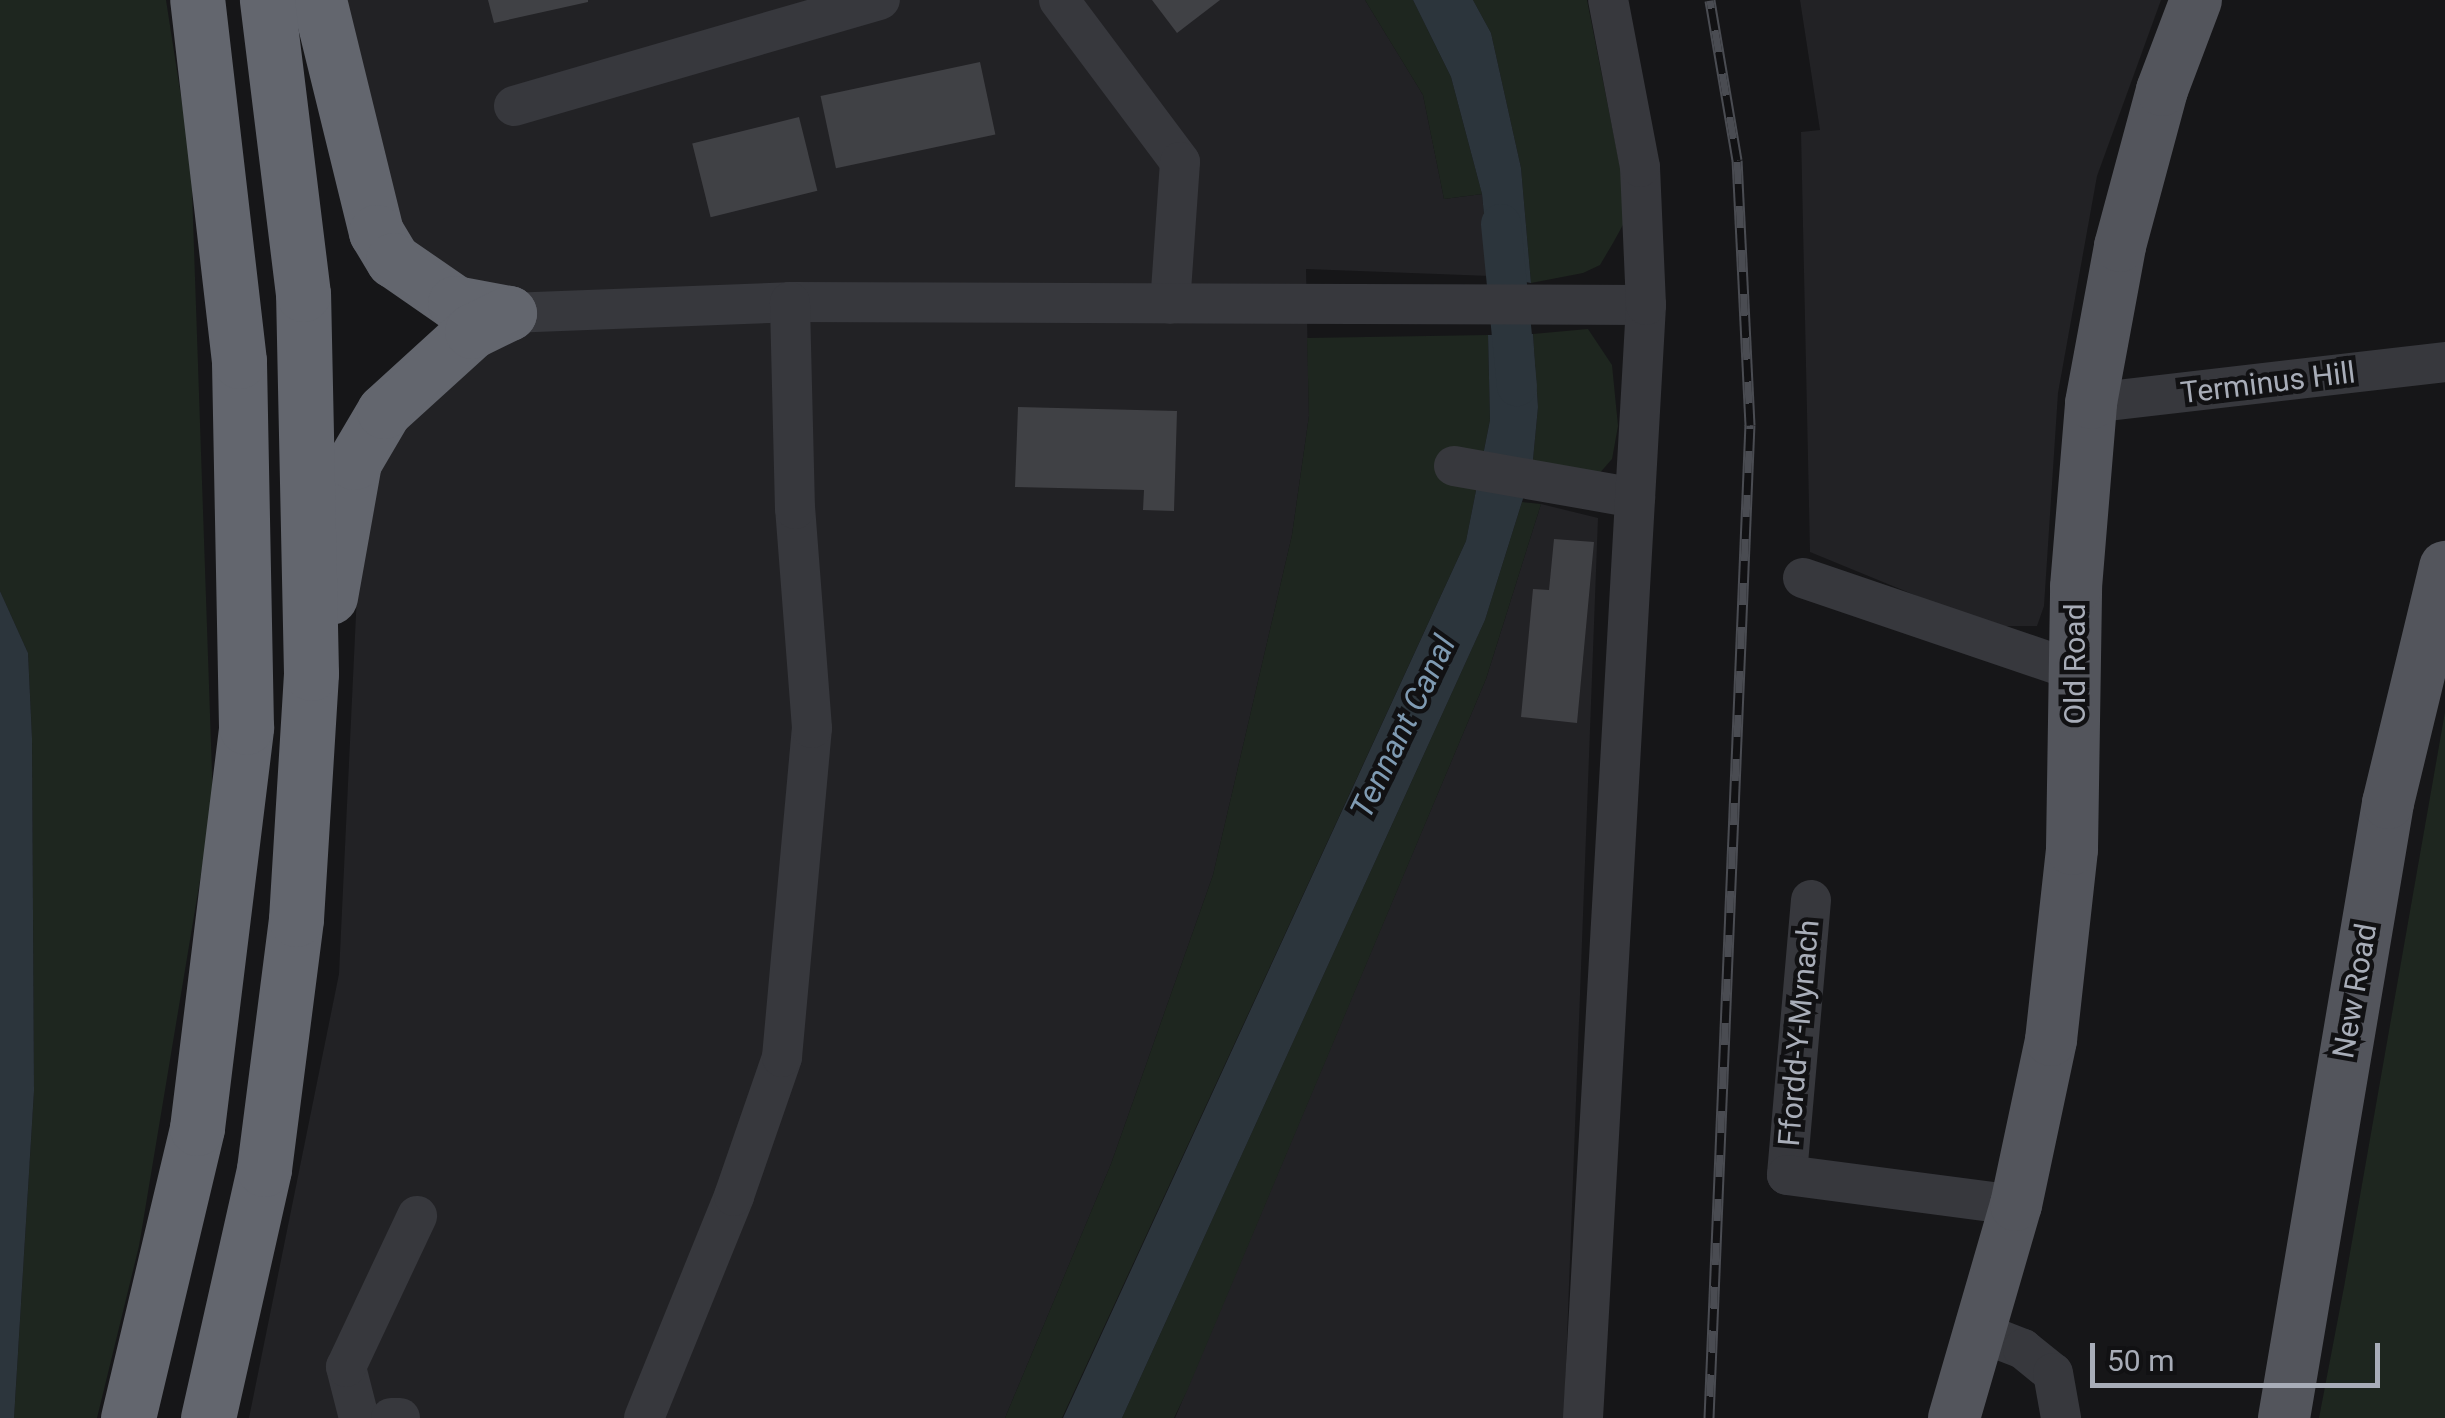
<!DOCTYPE html>
<style>
body{margin:0}
#map{position:relative;width:2445px;height:1418px;overflow:hidden;background:#161618;font-family:Roboto,sans-serif}
div>[style]{position:absolute}
[style*='--x']{left:calc(var(--x)*1px);top:calc(var(--y)*1px);width:calc(var(--w)*1px);rotate:calc(var(--a)*1deg)}
.built>*{inset:0;background:#222225}
.green>*{inset:0;background:#1e261f}
.water>*{inset:0;background:#2c353c}
.canal>*{height:40px;margin:-20px;padding:0 20px;transform-origin:20px;border-radius:20px;background:#2c353c}
.building>*{inset:0;background:#404145;transform-origin:0 0}
.minor>*{height:40px;margin:-20px;padding:0 20px;transform-origin:20px;border-radius:20px;background:#37383d}
.major>*{height:52px;margin:-26px;padding:0 26px;transform-origin:26px;border-radius:26px;background:#53555c}
.highway>*{height:55px;margin:-27.5px;padding:0 27.5px;transform-origin:27.5px;border-radius:27.5px;background:#63666e}
.rail>*{height:11px;margin-top:-5.5px;transform-origin:0;background:repeating-linear-gradient(90deg,#111113 0 22px,#4a4c52 0 44px);box-sizing:border-box;border-block:2px solid #4a4c52}
span{translate:-50% -50%;white-space:nowrap;text-align:center;line-height:1.15;-webkit-text-stroke:9px #111113;paint-order:stroke}
.street-label{font-size:30px;color:#a8adb8}
.water-label{font-size:32px;color:#7f9bb3;font-style:italic}
.scale{position:absolute;left:2090px;top:1343px;width:290px;height:45px;box-sizing:border-box;border:5px solid #a8adb8;border-top:0;padding-left:12px;font-size:30px;line-height:35px;white-space:nowrap;color:#a8adb8;-webkit-text-stroke:8px #111113;paint-order:stroke}
</style>
<div id="map">
<div class="built">
<i style="clip-path:polygon(336px 0,1365px 0,1423px 95px,1444px 199px,1482px 194px,1490px 276px,1306px 269px,1309px 416px,1292px 535px,1213px 875px,1111px 1164px,1005px 1418px,249px 1418px,339px 974px,359px 551px,377px 450px,478px 291px,415px 256px,387px 209px)"></i>
<i style="clip-path:polygon(1800px 0,2161px 0,2097px 176px,2058px 393px,2044px 606px,2037px 626px,1990px 626px,1810px 552px,1801px 132px,1820px 130px)"></i>
<i style="clip-path:polygon(1541px 504px,1598px 518px,1564px 1418px,1175px 1418px,1486px 679px)"></i>
</div>
<div class="green">
<i style="clip-path:polygon(0 0,166px 0,191px 161px,213px 802px,139px 1246px,97px 1418px,14px 1418px,34px 1091px,32px 738px,28px 653px,0 591px)"></i>
<i style="clip-path:polygon(1365px 0,1413px 0,1451px 77px,1482px 194px,1444px 199px,1423px 95px)"></i>
<i style="clip-path:polygon(1473px 0,1587px 0,1626px 197px,1624px 223px,1613px 243px,1600px 265px,1583px 273px,1531px 283px,1521px 168px,1491px 33px)"></i>
<i style="clip-path:polygon(1588px 329px,1612px 365px,1618px 426px,1612px 459px,1598px 475px,1532px 470px,1538px 407px,1533px 334px)"></i>
<i style="clip-path:polygon(1488px 335px,1490px 420px,1466px 541px,1062px 1418px,1005px 1418px,1111px 1164px,1213px 875px,1292px 535px,1309px 416px,1307px 338px)"></i>
<i style="clip-path:polygon(1522px 502px,1541px 504px,1486px 679px,1187px 1391px,1174px 1418px,1122px 1418px,1485px 620px)"></i>
<i style="clip-path:polygon(2445px 712px,2445px 1418px,2319px 1418px,2344px 1287px)"></i>
</div>
<div class="water">
<i style="clip-path:polygon(1413px 0,1473px 0,1491px 33px,1521px 168px,1531px 283px,1490px 276px,1482px 194px,1451px 77px)"></i>
<i style="clip-path:polygon(1533px 334px,1538px 407px,1532px 470px,1485px 620px,1122px 1418px,1063px 1418px,1466px 541px,1490px 420px,1488px 335px)"></i>
<i style="clip-path:polygon(0 591px,28px 653px,32px 738px,34px 1091px,14px 1418px,0 1418px)"></i>
</div>
<div class="canal">
<i style="--x:1501;--y:224;--w:163;--a:84.4"></i>
</div>
<div class="building">
<i style="clip-path:polygon(488px 0,588px 0,588px 2px,494px 23px)"></i>
<i style="clip-path:polygon(1152px 0,1220px 0,1177px 33px)"></i>
<i style="left:980px;top:62px;width:74px;height:163px;rotate:78deg"></i>
<i style="left:799px;top:117px;width:76px;height:110px;rotate:76deg"></i>
<i style="clip-path:polygon(1018px 407px,1177px 411px,1174px 511px,1143px 510px,1144px 490px,1015px 487px)"></i>
<i style="clip-path:polygon(1554px 539px,1594px 542px,1577px 723px,1521px 717px,1533px 589px,1549px 590px)"></i>
</div>
<div class="minor">
<i style="--x:1059;--y:0;--w:202;--a:53.2"></i>
<i style="--x:1180;--y:162;--w:142;--a:94"></i>
<i style="--x:514;--y:106;--w:381;--a:-16.2"></i>
<i style="--x:509;--y:313;--w:281;--a:-2.2"></i>
<i style="--x:790;--y:302;--w:856;--a:0.2"></i>
<i style="--x:2091;--y:403;--w:356;--a:-6.6"></i>
<i style="--x:1454;--y:466;--w:184;--a:10"></i>
<i style="--x:1803;--y:578;--w:288;--a:18.8"></i>
<i style="--x:1811;--y:900;--w:276;--a:95"></i>
<i style="--x:1787;--y:1175;--w:231;--a:7.5"></i>
<i style="--x:1982;--y:1333;--w:44;--a:21.3"></i>
<i style="--x:2023;--y:1349;--w:38;--a:39"></i>
<i style="--x:2053;--y:1373;--w:46;--a:79.9"></i>
<i style="--x:359;--y:1418;--w:53;--a:-104.3"></i>
<i style="--x:346;--y:1367;--w:167;--a:-64.8"></i>
<i style="--x:391;--y:1418;--w:9;--a:0"></i>
<i style="--x:644;--y:1418;--w:240;--a:-67.9"></i>
<i style="--x:734;--y:1196;--w:147;--a:-70.9"></i>
<i style="--x:782;--y:1057;--w:330;--a:-84.8"></i>
<i style="--x:812;--y:728;--w:220;--a:-94.4"></i>
<i style="--x:795;--y:509;--w:207;--a:-91.4"></i>
<i style="--x:1583;--y:1418;--w:1115;--a:-86.76"></i>
<i style="--x:1646;--y:305;--w:138;--a:-92.5"></i>
<i style="--x:1640;--y:167;--w:170;--a:-100.8"></i>
</div>
<div class="major">
<i style="--x:1954;--y:1418;--w:222;--a:-73.8"></i>
<i style="--x:2016;--y:1205;--w:169;--a:-78"></i>
<i style="--x:2051;--y:1040;--w:192;--a:-83.7"></i>
<i style="--x:2072;--y:849;--w:262;--a:-89.1"></i>
<i style="--x:2076;--y:587;--w:185;--a:-85.3"></i>
<i style="--x:2091;--y:403;--w:160;--a:-79.5"></i>
<i style="--x:2120;--y:246;--w:162;--a:-74.9"></i>
<i style="--x:2162;--y:90;--w:96;--a:-69.3"></i>
<i style="--x:2284;--y:1418;--w:624;--a:-80.4"></i>
<i style="--x:2388;--y:803;--w:243;--a:-76.4"></i>
</div>
<div class="highway">
<i style="--x:319;--y:0;--w:239;--a:76.2"></i>
<i style="--x:376;--y:232;--w:33;--a:59"></i>
<i style="--x:393;--y:260;--w:75;--a:34.7"></i>
<i style="--x:455;--y:303;--w:55;--a:10.5"></i>
<i style="--x:330;--y:597;--w:137;--a:-79.9"></i>
<i style="--x:354;--y:462;--w:59;--a:-59.5"></i>
<i style="--x:384;--y:411;--w:119;--a:-42.3"></i>
<i style="--x:472;--y:331;--w:41;--a:-25.9"></i>
<i style="--x:128;--y:1418;--w:298;--a:-76.6"></i>
<i style="--x:197;--y:1128;--w:404;--a:-83"></i>
<i style="--x:246;--y:727;--w:366;--a:-91.1"></i>
<i style="--x:239;--y:361;--w:363;--a:-96.6"></i>
<i style="--x:208;--y:1418;--w:255;--a:-77.3"></i>
<i style="--x:264;--y:1169;--w:252;--a:-82.7"></i>
<i style="--x:296;--y:919;--w:246;--a:-86.5"></i>
<i style="--x:311;--y:673;--w:379;--a:-91.2"></i>
<i style="--x:303;--y:294;--w:296;--a:-97"></i>
</div>
<div class="rail">
<i style="--x:1709;--y:1418;--w:994;--a:-87.64"></i>
<i style="--x:1750;--y:425;--w:265;--a:-92.8"></i>
<i style="--x:1737;--y:160;--w:162;--a:-99.6"></i>
</div>
<div class="street-label">
<span style="left:2268px;top:383px;rotate:-7deg">Terminus Hill</span>
<span style="left:2075px;top:664px;rotate:-90deg">Old Road</span>
<span style="left:2355px;top:991px;rotate:-80deg">New Road</span>
<span style="left:1799px;top:1033px;rotate:-85deg">Ffordd-Y-Mynach</span>
</div>
<div class="water-label">
<span style="left:1403px;top:727px;rotate:-64deg">Tennant Canal</span>
</div>
<div class="scale">50 m</div>
</div>
